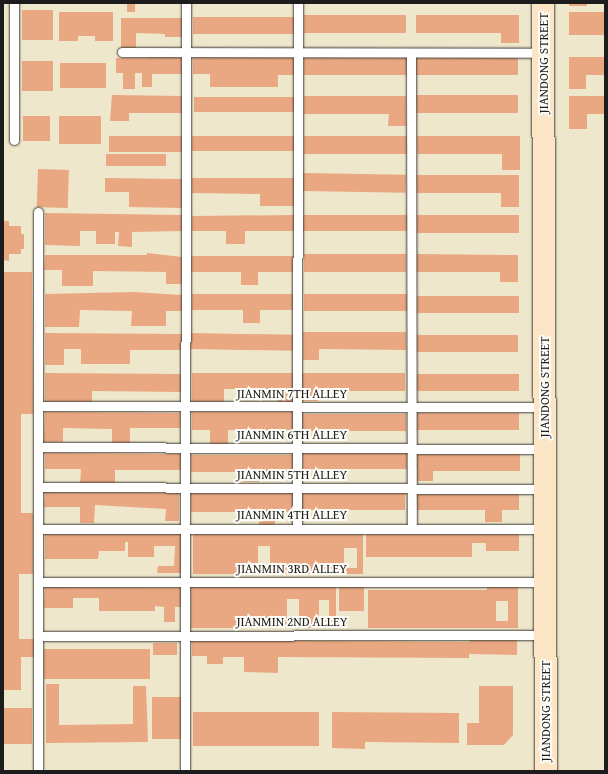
<!DOCTYPE html>
<style>
body{margin:0}
#map{position:relative;width:608px;height:774px;overflow:hidden;background:#efe7cc;font-family:"Gentium Book Plus",serif}
div>[style]{position:absolute}
[style*='--x']{left:calc(var(--x)*1px);top:calc(var(--y)*1px);width:calc(var(--w)*1px);rotate:calc(var(--a)*1deg)}
.building>*{inset:0;background:#e9a881;transform-origin:0 0}
.roads{filter:drop-shadow(0 0 1px #3c3a36) drop-shadow(0 0 1px #3c3a36)}
.lane>*{height:9px;margin:-4.5px;padding:0 4.5px;transform-origin:4.5px;border-radius:4.5px;background:#fff}
.secondary>*{height:22px;margin:-11px;padding:0 11px;transform-origin:11px;border-radius:11px;background:#fce5c4}
span{translate:-50% -50%;white-space:nowrap;text-align:center;line-height:1.15;-webkit-text-stroke:4px #fdfcf7;paint-order:stroke}
.street-label{font-size:13px;color:#1c1c1c}
.frame{position:absolute;inset:0;border:4px solid #1c1c1c;pointer-events:none}
</style>
<div id="map">
<div class="building">
<i style="left:127px;top:3px;width:8px;height:9px"></i>
<i style="left:569px;top:3px;width:18px;height:3px"></i>
<i style="left:22px;top:10px;width:31px;height:30px"></i>
<i style="clip-path:polygon(59px 12px,113px 12px,113px 41px,95px 41px,95px 36px,78px 36px,78px 41px,59px 41px)"></i>
<i style="left:569px;top:12px;width:36px;height:23px"></i>
<i style="left:304px;top:15px;width:102px;height:18px"></i>
<i style="clip-path:polygon(416px 15px,519px 15px,519px 43px,501px 43px,501px 33px,416px 33px)"></i>
<i style="left:193px;top:17px;width:104px;height:17px"></i>
<i style="clip-path:polygon(121px 18px,184px 18px,184px 37px,165px 37px,165px 34px,136px 33px,136px 49px,121px 49px)"></i>
<i style="clip-path:polygon(149px 54px,184px 54px,184px 74px,152px 74px,152px 87px,142px 87px,142px 73px,135px 73px,135px 89px,123px 89px,123px 73px,116px 73px,116px 58px,149px 58px)"></i>
<i style="clip-path:polygon(193px 57px,295px 57px,295px 75px,278px 75px,278px 87px,210px 87px,210px 74px,193px 74px)"></i>
<i style="left:304px;top:57px;width:103px;height:18px"></i>
<i style="left:416px;top:57px;width:102px;height:18px"></i>
<i style="clip-path:polygon(569px 57px,605px 57px,605px 75px,586px 75px,586px 89px,569px 89px)"></i>
<i style="left:22px;top:61px;width:31px;height:30px"></i>
<i style="left:60px;top:63px;width:46px;height:25px"></i>
<i style="clip-path:polygon(112px 95px,184px 96px,184px 113px,129px 113px,129px 121px,110px 121px)"></i>
<i style="left:415px;top:95px;width:103px;height:18px"></i>
<i style="clip-path:polygon(304px 96px,406px 96px,406px 126px,388px 126px,389px 114px,304px 114px)"></i>
<i style="clip-path:polygon(569px 96px,605px 96px,605px 114px,587px 114px,587px 129px,569px 129px)"></i>
<i style="left:194px;top:97px;width:103px;height:15px"></i>
<i style="left:23px;top:116px;width:27px;height:25px"></i>
<i style="left:59px;top:116px;width:42px;height:28px"></i>
<i style="left:182px;top:136px;width:16px;height:73px;rotate:90deg"></i>
<i style="left:192px;top:136px;width:103px;height:15px"></i>
<i style="left:304px;top:136px;width:103px;height:18px"></i>
<i style="clip-path:polygon(417px 136px,520px 136px,520px 170px,502px 170px,502px 154px,417px 154px)"></i>
<i style="left:106px;top:154px;width:60px;height:12px"></i>
<i style="left:38px;top:169px;width:31px;height:38px;rotate:2deg"></i>
<i style="left:303px;top:173px;width:103px;height:18px;rotate:1deg"></i>
<i style="clip-path:polygon(416px 175px,519px 175px,519px 207px,501px 207px,501px 193px,416px 193px)"></i>
<i style="clip-path:polygon(105px 178px,182px 179px,182px 208px,129px 207px,129px 192px,105px 192px)"></i>
<i style="clip-path:polygon(192px 178px,295px 178px,295px 206px,260px 206px,260px 194px,192px 193px)"></i>
<i style="clip-path:polygon(45px 213px,183px 215px,183px 231px,132px 232px,132px 247px,118px 246px,119px 232px,115px 232px,115px 244px,96px 244px,96px 231px,80px 231px,80px 246px,45px 245px)"></i>
<i style="clip-path:polygon(294px 215px,294px 231px,245px 231px,245px 244px,226px 244px,226px 231px,192px 231px,192px 216px)"></i>
<i style="left:303px;top:215px;width:104px;height:16px"></i>
<i style="left:416px;top:215px;width:103px;height:18px"></i>
<i style="clip-path:polygon(3px 221px,9px 221px,9px 226px,21px 226px,21px 234px,24px 234px,24px 249px,21px 249px,21px 254px,9px 254px,9px 261px,3px 260px)"></i>
<i style="clip-path:polygon(147px 253px,182px 257px,182px 284px,166px 284px,166px 272px,93px 271px,93px 286px,62px 286px,62px 270px,44px 270px,45px 255px,147px 255px)"></i>
<i style="left:304px;top:254px;width:102px;height:18px"></i>
<i style="clip-path:polygon(415px 254px,518px 255px,518px 282px,500px 282px,500px 272px,415px 272px)"></i>
<i style="clip-path:polygon(191px 256px,294px 256px,294px 272px,258px 272px,258px 285px,241px 285px,241px 272px,191px 272px)"></i>
<i style="clip-path:polygon(3px 272px,32px 272px,33px 414px,21px 414px,21px 513px,33px 513px,33px 574px,19px 574px,19px 639px,36px 639px,36px 657px,21px 657px,21px 690px,3px 690px)"></i>
<i style="clip-path:polygon(132px 292px,183px 295px,183px 311px,166px 311px,166px 326px,131px 326px,132px 311px,80px 310px,79px 327px,45px 327px,45px 294px)"></i>
<i style="clip-path:polygon(192px 294px,296px 294px,296px 310px,260px 310px,260px 323px,243px 323px,243px 310px,192px 310px)"></i>
<i style="left:304px;top:294px;width:103px;height:17px"></i>
<i style="left:415px;top:296px;width:104px;height:17px"></i>
<i style="clip-path:polygon(303px 332px,406px 332px,406px 350px,319px 349px,319px 360px,303px 360px)"></i>
<i style="clip-path:polygon(45px 333px,182px 334px,182px 350px,130px 350px,130px 364px,81px 364px,81px 349px,64px 349px,64px 365px,45px 365px)"></i>
<i style="left:191px;top:333px;width:104px;height:16px;rotate:1deg"></i>
<i style="left:414px;top:335px;width:104px;height:17px"></i>
<i style="clip-path:polygon(45px 373px,181px 374px,181px 392px,92px 391px,92px 406px,45px 405px)"></i>
<i style="clip-path:polygon(192px 373px,294px 373px,294px 403px,278px 403px,278px 389px,224px 389px,224px 402px,192px 402px)"></i>
<i style="clip-path:polygon(302px 373px,405px 373px,405px 391px,318px 391px,318px 401px,302px 401px)"></i>
<i style="left:416px;top:374px;width:103px;height:17px"></i>
<i style="clip-path:polygon(45px 412px,180px 413px,180px 428px,130px 428px,130px 444px,112px 443px,112px 429px,63px 428px,63px 442px,44px 442px)"></i>
<i style="clip-path:polygon(192px 412px,295px 412px,295px 430px,228px 430px,228px 444px,210px 444px,210px 430px,192px 430px)"></i>
<i style="left:415px;top:413px;width:104px;height:17px"></i>
<i style="left:302px;top:414px;width:104px;height:17px"></i>
<i style="left:303px;top:452px;width:104px;height:17px"></i>
<i style="clip-path:polygon(45px 453px,182px 454px,182px 470px,115px 470px,115px 485px,80px 485px,81px 469px,45px 469px)"></i>
<i style="clip-path:polygon(416px 454px,520px 454px,520px 471px,433px 471px,433px 481px,416px 481px)"></i>
<i style="clip-path:polygon(191px 455px,293px 455px,293px 472px,259px 472px,259px 482px,243px 482px,243px 472px,191px 472px)"></i>
<i style="clip-path:polygon(45px 492px,179px 493px,179px 521px,165px 521px,166px 509px,95px 505px,94px 523px,80px 523px,80px 507px,44px 507px)"></i>
<i style="clip-path:polygon(191px 492px,293px 492px,293px 512px,275px 512px,275px 525px,259px 525px,259px 512px,191px 512px)"></i>
<i style="left:302px;top:493px;width:103px;height:17px"></i>
<i style="clip-path:polygon(416px 493px,519px 493px,519px 510px,502px 510px,502px 522px,485px 522px,485px 510px,416px 510px)"></i>
<i style="clip-path:polygon(45px 531px,181px 532px,181px 573px,157px 573px,158px 566px,174px 566px,175px 546px,154px 546px,154px 557px,128px 557px,128px 542px,125px 542px,125px 551px,99px 551px,98px 559px,45px 559px)"></i>
<i style="clip-path:polygon(366px 532px,519px 532px,519px 551px,486px 551px,486px 543px,472px 543px,472px 557px,366px 557px)"></i>
<i style="clip-path:polygon(evenodd,193px 533px,363px 533px,363px 574px,193px 574px,193px 533px,258px 546px,270px 546px,270px 567px,258px 567px,258px 546px,193px 533px,344px 548px,357px 548px,357px 568px,344px 568px,344px 548px)"></i>
<i style="clip-path:polygon(evenodd,191px 586px,336px 586px,336px 628px,191px 628px,191px 586px,287px 599px,299px 599px,299px 619px,287px 619px,287px 599px,191px 586px,319px 600px,329px 600px,329px 619px,319px 619px,319px 600px)"></i>
<i style="left:339px;top:586px;width:25px;height:25px"></i>
<i style="clip-path:polygon(evenodd,487px 586px,518px 586px,518px 628px,368px 628px,368px 590px,487px 590px,487px 586px,496px 601px,508px 601px,508px 621px,496px 621px,496px 601px)"></i>
<i style="clip-path:polygon(45px 587px,183px 588px,183px 607px,175px 607px,175px 622px,164px 622px,164px 607px,155px 606px,155px 611px,99px 611px,99px 598px,73px 598px,73px 608px,44px 608px)"></i>
<i style="clip-path:polygon(469px 639px,517px 639px,517px 655px,469px 654px,469px 658px,278px 657px,278px 673px,244px 672px,244px 657px,223px 657px,223px 664px,207px 664px,207px 656px,192px 656px,192px 640px,469px 642px)"></i>
<i style="left:153px;top:643px;width:24px;height:12px"></i>
<i style="left:44px;top:649px;width:106px;height:30px"></i>
<i style="clip-path:polygon(46px 684px,59px 684px,59px 725px,133px 724px,133px 686px,146px 686px,148px 742px,46px 743px)"></i>
<i style="clip-path:polygon(479px 686px,513px 686px,513px 735px,504px 745px,467px 745px,467px 723px,479px 723px)"></i>
<i style="left:152px;top:697px;width:30px;height:42px"></i>
<i style="left:3px;top:708px;width:29px;height:36px"></i>
<i style="left:193px;top:712px;width:126px;height:34px"></i>
<i style="clip-path:polygon(332px 712px,459px 713px,459px 743px,365px 742px,365px 749px,332px 748px)"></i>
</div>
<div class="roads">
<div class="lane">
<i style="--x:14;--y:3;--w:137;--a:90"></i>
<i style="--x:122;--y:52;--w:422;--a:0.1"></i>
<i style="--x:411;--y:53;--w:475;--a:89.9"></i>
<i style="--x:38;--y:212;--w:559;--a:90"></i>
<i style="--x:38;--y:406;--w:507;--a:0.11"></i>
<i style="--x:38;--y:447;--w:507;--a:0.23"></i>
<i style="--x:38;--y:487;--w:507;--a:0.23"></i>
<i style="--x:297;--y:528;--w:525;--a:-89.89"></i>
<i style="--x:38;--y:529;--w:507;--a:0"></i>
<i style="--x:38;--y:582;--w:508;--a:0"></i>
<i style="--x:38;--y:636;--w:508;--a:-0.11"></i>
<i style="--x:185;--y:771;--w:768;--a:-89.93"></i>
</div>
<div class="secondary">
<i style="--x:543;--y:3;--w:768;--a:89.78"></i>
</div>
</div>
<div class="street-label">
<span style="left:544px;top:63px;rotate:-90deg">JIANDONG STREET</span>
<span style="left:545px;top:387px;rotate:-90deg">JIANDONG STREET</span>
<span style="left:292px;top:394px">JIANMIN 7TH ALLEY</span>
<span style="left:292px;top:435px">JIANMIN 6TH ALLEY</span>
<span style="left:292px;top:475px">JIANMIN 5TH ALLEY</span>
<span style="left:292px;top:515px">JIANMIN 4TH ALLEY</span>
<span style="left:292px;top:569px">JIANMIN 3RD ALLEY</span>
<span style="left:292px;top:622px">JIANMIN 2ND ALLEY</span>
<span style="left:546px;top:711px;rotate:-90deg">JIANDONG STREET</span>
</div>
<div class="frame"></div>
</div>
